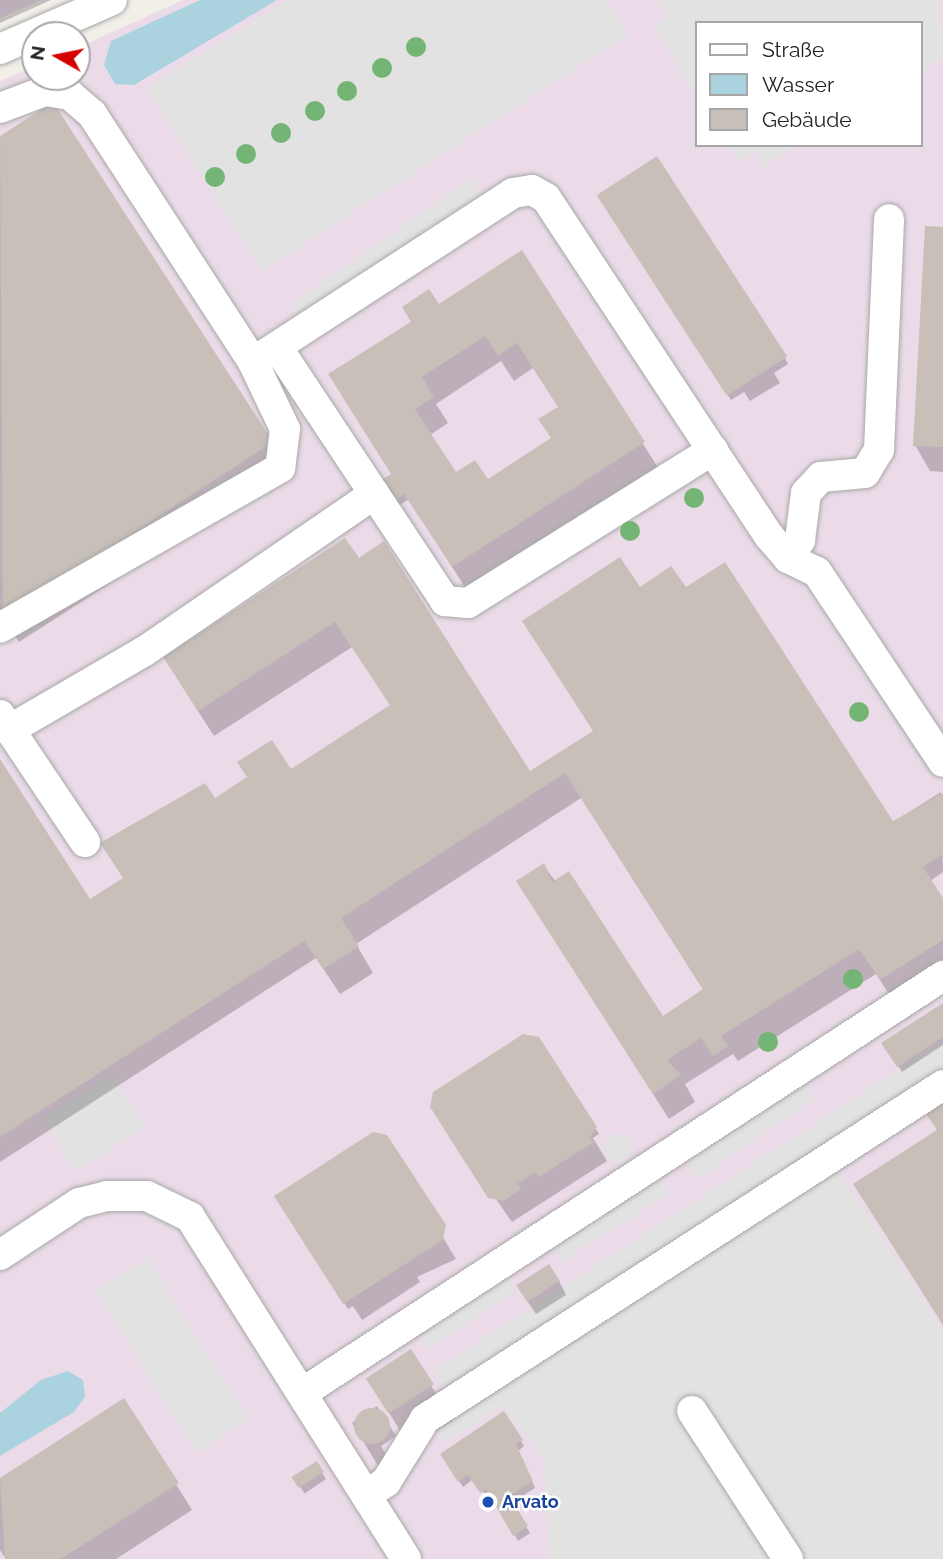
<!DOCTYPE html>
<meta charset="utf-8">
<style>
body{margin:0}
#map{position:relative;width:943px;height:1559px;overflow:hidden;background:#f2efe9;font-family:Raleway,sans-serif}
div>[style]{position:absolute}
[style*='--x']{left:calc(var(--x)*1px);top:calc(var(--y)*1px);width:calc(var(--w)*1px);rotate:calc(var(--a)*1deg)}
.industrial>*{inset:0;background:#ebdbe8}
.parking>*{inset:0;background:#e2e2e2;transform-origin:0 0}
.round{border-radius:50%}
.water>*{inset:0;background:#aad3df}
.shadow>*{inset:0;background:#0003;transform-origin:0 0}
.building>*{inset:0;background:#c7bfb8;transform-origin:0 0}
.roads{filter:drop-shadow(0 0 2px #a9a9a9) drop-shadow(0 0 2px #a9a9a9)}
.minor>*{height:30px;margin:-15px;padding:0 15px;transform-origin:15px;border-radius:15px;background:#fff}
.trees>*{width:20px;height:20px;margin:-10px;border-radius:50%;background:#74b475}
.dots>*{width:19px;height:19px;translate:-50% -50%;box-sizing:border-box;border:4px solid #fff;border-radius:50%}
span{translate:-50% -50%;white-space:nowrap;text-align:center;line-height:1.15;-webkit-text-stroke:5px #fff;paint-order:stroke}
.transit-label{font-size:18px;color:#164399;font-weight:700}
.left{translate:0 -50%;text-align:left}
.legend{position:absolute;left:695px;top:21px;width:228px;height:126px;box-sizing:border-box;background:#fff;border:2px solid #a7a7a7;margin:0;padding:9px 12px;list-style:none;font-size:21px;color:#222}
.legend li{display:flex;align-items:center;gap:14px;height:35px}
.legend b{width:35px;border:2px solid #a7a7a7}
.north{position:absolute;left:21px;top:21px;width:70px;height:70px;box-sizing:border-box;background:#fff;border:2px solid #a7a7a7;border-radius:50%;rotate:279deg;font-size:19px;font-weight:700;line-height:28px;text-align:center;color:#222}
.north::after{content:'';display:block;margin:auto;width:24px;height:32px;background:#d40000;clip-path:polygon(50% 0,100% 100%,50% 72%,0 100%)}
</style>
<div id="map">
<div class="industrial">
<i style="clip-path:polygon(0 0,41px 0,0 18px)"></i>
<i style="clip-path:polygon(evenodd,183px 0,943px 0,943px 1559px,0 1559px,0 81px,35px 66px,35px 77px,77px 77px,77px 48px,183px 0,696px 23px,920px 23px,920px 145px,696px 145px,696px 23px)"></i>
</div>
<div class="parking">
<i style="clip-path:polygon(289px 0,606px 0,629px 34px,262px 271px,146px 88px)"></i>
<i style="clip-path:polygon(657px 0,939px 0,943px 58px,920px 72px,920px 23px,696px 23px,696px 94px,654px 27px,668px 16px)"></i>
<i style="clip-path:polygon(728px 145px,800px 145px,764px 167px,755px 152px,739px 162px)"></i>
<i style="left:470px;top:179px;width:21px;height:218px;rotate:55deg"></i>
<i style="clip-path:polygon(943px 1041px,943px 1072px,823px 1149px,943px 1330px,943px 1559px,549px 1559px,545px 1459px,503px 1406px,445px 1443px,421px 1408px,445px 1390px,433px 1371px)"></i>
<i style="left:112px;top:1075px;width:62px;height:82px;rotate:58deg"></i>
<i style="left:805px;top:1084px;width:18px;height:143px;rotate:56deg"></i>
<i class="round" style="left:603px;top:1134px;width:28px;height:28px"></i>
<i style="left:659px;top:1178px;width:19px;height:126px;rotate:58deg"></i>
<i style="left:147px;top:1258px;width:191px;height:61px;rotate:58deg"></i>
<i style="left:505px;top:1275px;width:20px;height:105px;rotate:57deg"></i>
</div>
<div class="water">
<i style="clip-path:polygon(200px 0,277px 0,134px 85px,115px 84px,104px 65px,111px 41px)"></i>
<i style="clip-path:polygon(68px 1371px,83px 1380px,85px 1397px,74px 1412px,0 1456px,0 1413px,41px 1380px)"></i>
</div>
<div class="shadow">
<i style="clip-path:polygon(0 0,51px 0,0 23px)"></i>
<i style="clip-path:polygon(53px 104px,287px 469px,19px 642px,0 611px,0 138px)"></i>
<i style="clip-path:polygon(603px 201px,785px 358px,788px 364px,774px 373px,780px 383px,750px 401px,744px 392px,731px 400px)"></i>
<i style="clip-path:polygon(943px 229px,943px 472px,930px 471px,915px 445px)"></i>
<i style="clip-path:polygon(evenodd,520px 252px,659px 469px,468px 592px,409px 499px,397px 507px,385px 488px,393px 475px,330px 374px,520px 252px,501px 361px,514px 381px,533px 368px,559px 408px,552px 439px,487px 482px,456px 475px,430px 435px,448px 423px,436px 404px,501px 361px)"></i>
<i style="clip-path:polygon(345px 540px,529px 773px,594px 732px,639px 589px,685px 590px,897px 831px,895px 821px,941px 792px,943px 872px,930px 881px,943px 902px,943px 975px,896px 1005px,876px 974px,738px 1061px,733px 1054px,685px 1084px,695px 1102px,669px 1119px,518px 882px,543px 865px,662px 1018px,704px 991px,581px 798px,356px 944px,373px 973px,353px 986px,340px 994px,316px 958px,0 1162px,0 763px,90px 902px,125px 879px,102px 843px,133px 824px,136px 829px,291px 772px,391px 706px,352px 647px,214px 736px,180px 683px)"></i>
<i style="clip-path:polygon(943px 1005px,943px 1045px,902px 1072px,884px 1043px)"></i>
<i style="clip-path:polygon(538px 1039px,599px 1134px,593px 1138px,607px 1161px,512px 1222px,432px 1108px)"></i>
<i style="clip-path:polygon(943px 1101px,943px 1325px,855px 1185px,938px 1132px)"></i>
<i style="clip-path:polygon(276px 1196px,444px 1226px,442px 1236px,456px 1259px,417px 1277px,420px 1282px,362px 1320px,353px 1306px,348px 1309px)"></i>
<i style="clip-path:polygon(559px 1281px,566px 1295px,536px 1314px,526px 1299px)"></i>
<i style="left:410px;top:1352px;width:81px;height:50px;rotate:58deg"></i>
<i style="clip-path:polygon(123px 1400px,192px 1510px,116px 1559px,6px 1559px,0 1550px,0 1480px)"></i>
<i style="clip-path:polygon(377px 1406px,396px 1436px,381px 1446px,398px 1476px,388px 1482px,352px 1423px,361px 1416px,368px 1421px,364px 1414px)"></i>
<i style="clip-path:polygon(504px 1414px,524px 1446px,518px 1451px,535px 1488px,511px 1503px,530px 1533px,518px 1541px,504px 1515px,472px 1480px,463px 1487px,442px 1454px)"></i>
<i style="left:316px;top:1464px;width:18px;height:26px;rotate:56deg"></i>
</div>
<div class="building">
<i style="clip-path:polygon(53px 102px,273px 442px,3px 617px,0 136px)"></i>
<i style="left:657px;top:156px;width:239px;height:72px;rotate:57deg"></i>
<i style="clip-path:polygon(925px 226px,943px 227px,943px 447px,913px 446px)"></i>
<i style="clip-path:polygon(evenodd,522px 250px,645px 442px,452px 567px,404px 494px,392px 502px,379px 482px,391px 474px,328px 374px,411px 322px,402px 307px,429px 289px,439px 304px,522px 250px,485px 336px,498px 356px,517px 343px,558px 407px,538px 419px,551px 438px,488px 479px,475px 460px,456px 472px,415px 409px,434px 397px,422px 377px,485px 336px)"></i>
<i style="clip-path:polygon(345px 538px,359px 558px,384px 541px,530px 771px,593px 731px,522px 621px,620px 557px,640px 587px,671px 566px,686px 587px,725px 562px,893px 821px,943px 793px,943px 854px,923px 867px,943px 898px,943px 940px,880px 980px,859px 949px,721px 1036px,728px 1046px,713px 1056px,701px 1038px,667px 1060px,681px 1075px,653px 1094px,516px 881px,544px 863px,552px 882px,569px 871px,663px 1016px,703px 989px,565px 773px,341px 918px,359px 946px,338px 960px,323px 969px,304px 941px,0 1137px,0 759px,90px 899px,123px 878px,100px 843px,205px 783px,215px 798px,247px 777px,237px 762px,272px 740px,291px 769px,390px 705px,335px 622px,198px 711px,163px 657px)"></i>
<i style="clip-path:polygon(943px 1003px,943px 1037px,897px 1067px,881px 1043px)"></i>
<i style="clip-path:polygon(523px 1034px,539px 1037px,597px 1127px,590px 1137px,594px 1142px,539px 1177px,536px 1172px,518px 1183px,521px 1189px,503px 1201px,488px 1198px,430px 1107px,433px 1092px)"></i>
<i style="clip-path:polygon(943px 1099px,943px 1324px,853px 1184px,937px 1130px,924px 1111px)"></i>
<i style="clip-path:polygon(373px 1132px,387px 1135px,446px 1225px,443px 1240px,343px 1304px,274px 1196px)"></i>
<i style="left:549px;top:1264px;width:20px;height:39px;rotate:57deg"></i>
<i style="left:411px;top:1349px;width:42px;height:54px;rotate:57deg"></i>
<i style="clip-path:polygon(124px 1398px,179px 1483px,61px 1559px,5px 1559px,0 1478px)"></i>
<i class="round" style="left:354px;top:1408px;width:36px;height:36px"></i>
<i style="clip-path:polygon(504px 1411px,523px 1440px,516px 1444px,533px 1481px,509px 1496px,528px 1526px,513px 1536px,486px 1489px,480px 1493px,468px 1475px,458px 1482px,440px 1454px)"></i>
<i style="left:317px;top:1461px;width:13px;height:30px;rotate:58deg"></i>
</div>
<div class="roads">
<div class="minor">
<i style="--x:0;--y:49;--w:122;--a:-23.6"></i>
<i style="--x:0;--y:108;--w:48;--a:-20.7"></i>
<i style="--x:45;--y:91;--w:25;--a:9"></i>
<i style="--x:70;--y:95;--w:29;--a:41"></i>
<i style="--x:92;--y:114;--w:296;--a:57"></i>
<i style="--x:253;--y:362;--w:74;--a:64.5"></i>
<i style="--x:285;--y:429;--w:39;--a:97"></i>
<i style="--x:280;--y:468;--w:322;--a:150.3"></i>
<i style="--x:277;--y:347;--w:305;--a:56.5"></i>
<i style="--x:445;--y:601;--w:23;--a:5"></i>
<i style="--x:468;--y:603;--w:289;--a:-32"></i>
<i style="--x:253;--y:362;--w:310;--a:-33"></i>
<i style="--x:513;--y:193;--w:19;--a:-9"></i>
<i style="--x:532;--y:190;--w:16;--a:30"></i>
<i style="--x:546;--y:198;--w:405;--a:56.6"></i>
<i style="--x:769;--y:536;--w:29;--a:49"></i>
<i style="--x:788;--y:558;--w:32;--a:26"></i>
<i style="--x:817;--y:572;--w:228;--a:56.4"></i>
<i style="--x:788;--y:558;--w:22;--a:-56"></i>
<i style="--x:800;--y:540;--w:47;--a:-82.7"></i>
<i style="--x:806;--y:493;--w:22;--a:-47"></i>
<i style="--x:821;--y:477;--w:44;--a:-5.2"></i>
<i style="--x:865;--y:473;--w:27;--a:-59"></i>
<i style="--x:879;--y:450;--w:231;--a:-87.5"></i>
<i style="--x:0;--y:715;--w:153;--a:56.2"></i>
<i style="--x:9;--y:730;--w:157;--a:-30.2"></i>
<i style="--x:145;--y:651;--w:278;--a:-34.4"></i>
<i style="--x:0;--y:1255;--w:95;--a:-33.4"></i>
<i style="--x:79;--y:1203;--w:29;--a:-14"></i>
<i style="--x:107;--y:1196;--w:40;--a:0"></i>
<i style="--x:147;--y:1196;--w:48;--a:26"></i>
<i style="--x:190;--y:1217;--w:404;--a:57.7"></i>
<i style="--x:302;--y:1393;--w:765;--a:-33.05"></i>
<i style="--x:692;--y:1411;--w:176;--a:57"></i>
<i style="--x:366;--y:1495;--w:24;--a:-33"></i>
<i style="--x:386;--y:1482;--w:74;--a:-58.2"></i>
<i style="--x:425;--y:1419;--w:616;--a:-32.81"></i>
</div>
</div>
<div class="trees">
<i style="left:416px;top:47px"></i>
<i style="left:382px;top:68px"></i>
<i style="left:347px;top:91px"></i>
<i style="left:315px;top:111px"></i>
<i style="left:281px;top:133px"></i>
<i style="left:246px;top:154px"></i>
<i style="left:215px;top:177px"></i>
<i style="left:694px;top:498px"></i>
<i style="left:630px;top:531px"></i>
<i style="left:859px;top:712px"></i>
<i style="left:853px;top:979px"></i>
<i style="left:768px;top:1042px"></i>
</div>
<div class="dots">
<i style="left:488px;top:1502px;background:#1a4fb4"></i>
</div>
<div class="transit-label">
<span class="left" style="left:502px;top:1502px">Arvato</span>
</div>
<ul class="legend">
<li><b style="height:9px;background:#fff"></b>Straße</li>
<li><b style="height:19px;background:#aad3df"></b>Wasser</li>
<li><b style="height:19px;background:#c7bfb8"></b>Gebäude</li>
</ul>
<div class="north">N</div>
</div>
